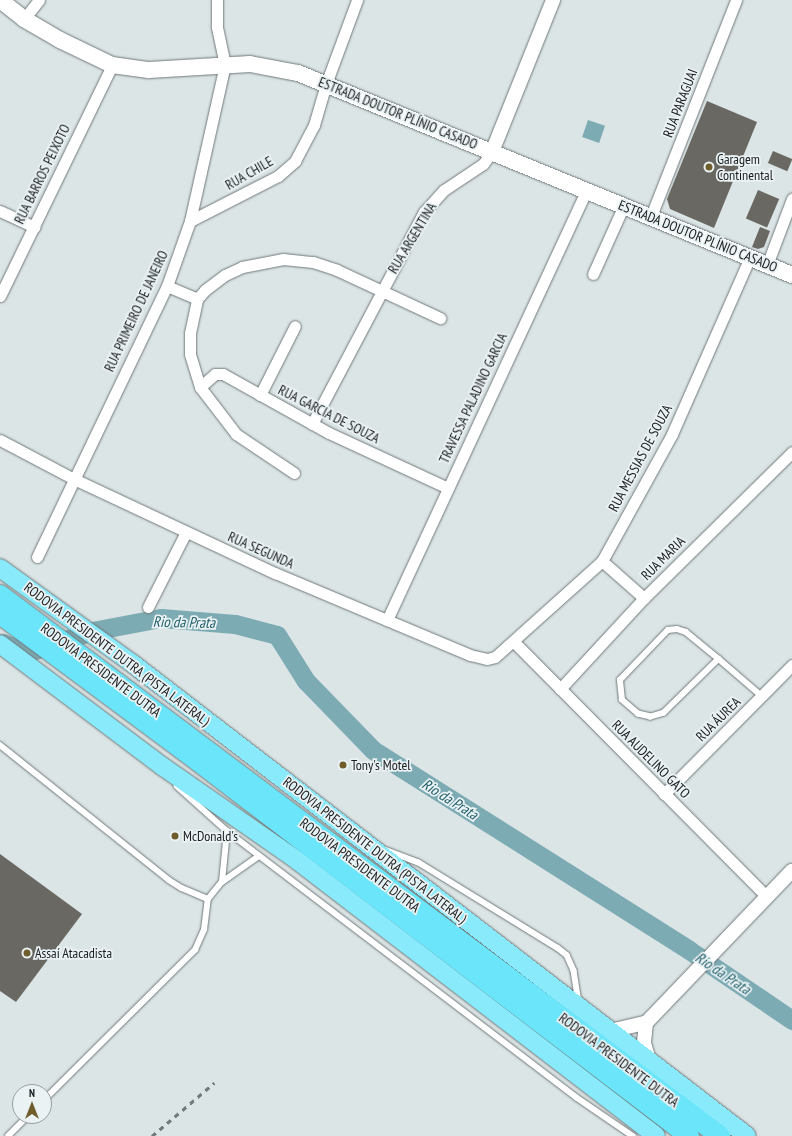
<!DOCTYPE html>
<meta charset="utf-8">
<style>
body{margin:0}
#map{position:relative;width:792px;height:1136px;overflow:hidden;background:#dce5e6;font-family:"PT Sans Narrow",sans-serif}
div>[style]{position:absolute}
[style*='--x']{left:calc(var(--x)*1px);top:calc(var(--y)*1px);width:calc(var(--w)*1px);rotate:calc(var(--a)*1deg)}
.water>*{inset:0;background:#7dabb4;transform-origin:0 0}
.river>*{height:19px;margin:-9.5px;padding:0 9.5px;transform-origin:9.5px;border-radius:9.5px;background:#7dabb4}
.building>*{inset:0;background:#6a6862;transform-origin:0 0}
.roads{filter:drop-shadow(0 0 1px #707879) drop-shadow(0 0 1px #707879)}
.service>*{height:5.5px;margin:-2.75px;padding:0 2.75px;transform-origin:2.75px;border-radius:2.75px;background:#fff}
.minor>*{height:11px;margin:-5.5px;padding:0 5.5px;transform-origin:5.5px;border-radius:5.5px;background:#fff}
.tertiary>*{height:14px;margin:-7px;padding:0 7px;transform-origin:7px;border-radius:7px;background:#fff}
.secondary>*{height:16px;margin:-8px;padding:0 8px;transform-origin:8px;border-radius:8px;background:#fff}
.trunk>*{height:18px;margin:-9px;padding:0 9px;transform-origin:9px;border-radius:9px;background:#88eafb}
.motorway>*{height:20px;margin:-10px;padding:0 10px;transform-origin:10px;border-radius:10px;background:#6be5fa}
.rail>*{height:3px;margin-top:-1.5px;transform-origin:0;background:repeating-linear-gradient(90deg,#747a7b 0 5px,transparent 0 10px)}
.dots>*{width:11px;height:11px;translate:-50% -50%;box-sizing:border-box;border:2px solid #eaf2f4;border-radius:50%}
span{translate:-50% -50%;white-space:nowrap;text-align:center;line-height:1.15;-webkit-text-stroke:3.5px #eaf2f4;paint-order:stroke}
.street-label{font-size:14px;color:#1a1d1e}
.poi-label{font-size:14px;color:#1a1d1e}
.left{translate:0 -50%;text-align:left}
.water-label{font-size:15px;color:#205f6a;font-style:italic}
.north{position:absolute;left:12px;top:1084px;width:40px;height:40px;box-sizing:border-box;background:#eaf2f4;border:1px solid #979d9e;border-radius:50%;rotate:0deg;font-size:11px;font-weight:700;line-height:16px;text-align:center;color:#1a1d1e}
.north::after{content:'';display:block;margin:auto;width:14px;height:18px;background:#6f5e2c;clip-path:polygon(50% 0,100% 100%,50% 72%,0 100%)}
</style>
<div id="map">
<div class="water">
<i style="left:588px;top:120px;width:18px;height:18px;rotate:19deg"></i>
</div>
<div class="river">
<i style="--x:3;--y:643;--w:25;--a:23"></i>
<i style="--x:26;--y:653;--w:70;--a:-18.4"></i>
<i style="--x:92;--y:631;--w:70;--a:-10.7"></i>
<i style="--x:161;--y:618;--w:74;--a:4.6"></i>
<i style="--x:235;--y:624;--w:43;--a:14.7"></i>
<i style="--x:277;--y:635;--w:54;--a:57.8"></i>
<i style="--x:306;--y:681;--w:96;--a:45.8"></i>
<i style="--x:373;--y:750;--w:374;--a:32.3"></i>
<i style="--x:689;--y:950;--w:125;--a:34.2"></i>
</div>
<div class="building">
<i style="clip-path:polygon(707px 101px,757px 122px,714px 228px,670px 209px,667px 199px)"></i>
<i style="left:773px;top:151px;width:21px;height:13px;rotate:23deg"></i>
<i style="left:758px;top:190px;width:23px;height:31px;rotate:23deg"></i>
<i style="clip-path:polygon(760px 227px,770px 231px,764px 247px,758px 249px,752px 247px)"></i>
<i style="clip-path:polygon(0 854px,82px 914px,16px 1002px,0 991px)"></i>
</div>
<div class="roads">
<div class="service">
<i style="--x:677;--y:629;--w:9;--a:18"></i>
<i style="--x:686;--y:632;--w:43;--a:39.3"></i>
<i style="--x:719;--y:659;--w:77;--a:135.5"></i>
<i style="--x:664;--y:713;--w:14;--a:163"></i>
<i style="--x:651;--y:717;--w:13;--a:-167"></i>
<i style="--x:638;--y:714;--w:21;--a:-139"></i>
<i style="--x:622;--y:700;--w:20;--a:-96"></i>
<i style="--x:620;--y:680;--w:69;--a:-46.2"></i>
<i style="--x:668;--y:630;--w:9;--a:-6"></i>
<i style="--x:719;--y:659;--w:57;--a:40.7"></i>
<i style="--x:0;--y:745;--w:216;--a:38.6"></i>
<i style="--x:169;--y:880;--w:15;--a:32"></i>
<i style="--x:182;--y:888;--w:28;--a:23"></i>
<i style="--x:208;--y:899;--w:22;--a:-51"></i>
<i style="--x:222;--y:882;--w:45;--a:-35.1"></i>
<i style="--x:177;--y:786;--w:67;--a:42"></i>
<i style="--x:227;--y:831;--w:439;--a:37.3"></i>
<i style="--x:576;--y:1097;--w:69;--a:34.4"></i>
<i style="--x:386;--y:850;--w:34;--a:21"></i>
<i style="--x:418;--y:862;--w:164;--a:31.6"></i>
<i style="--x:558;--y:948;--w:11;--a:38"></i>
<i style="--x:567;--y:955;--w:17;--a:66"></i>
<i style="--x:574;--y:971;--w:32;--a:81"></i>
<i style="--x:222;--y:882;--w:51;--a:-84.4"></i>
<i style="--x:44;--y:1100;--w:213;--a:-44.8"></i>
<i style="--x:195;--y:950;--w:22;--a:-66"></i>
<i style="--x:204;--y:930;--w:31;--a:-83"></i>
<i style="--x:8;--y:1136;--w:28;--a:-45"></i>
</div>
<div class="minor">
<i style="--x:24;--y:19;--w:24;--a:-52"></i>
<i style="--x:0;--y:211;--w:38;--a:25"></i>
<i style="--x:651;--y:216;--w:232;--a:-68.5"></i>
<i style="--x:190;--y:221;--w:99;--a:-27.1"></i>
<i style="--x:278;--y:176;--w:23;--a:-41"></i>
<i style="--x:295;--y:161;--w:41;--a:-62.2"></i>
<i style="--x:314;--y:125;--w:43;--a:-73.7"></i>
<i style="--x:326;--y:84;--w:90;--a:-69.7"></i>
<i style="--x:767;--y:265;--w:71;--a:-69.3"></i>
<i style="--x:593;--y:274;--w:76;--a:-65.8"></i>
<i style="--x:167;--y:286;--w:33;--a:23"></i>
<i style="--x:0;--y:296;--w:257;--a:-64.1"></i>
<i style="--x:200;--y:387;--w:20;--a:-41"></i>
<i style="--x:215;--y:374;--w:8;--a:0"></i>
<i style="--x:223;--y:374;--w:121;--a:29.1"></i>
<i style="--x:329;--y:433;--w:131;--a:24.8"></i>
<i style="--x:260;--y:395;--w:77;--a:-63.1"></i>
<i style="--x:312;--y:424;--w:240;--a:-62.2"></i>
<i style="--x:424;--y:212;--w:30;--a:-48"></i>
<i style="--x:444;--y:190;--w:47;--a:-33.7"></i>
<i style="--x:483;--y:164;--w:15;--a:-53"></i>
<i style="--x:0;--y:440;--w:84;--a:27.8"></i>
<i style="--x:74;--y:479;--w:222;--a:25.1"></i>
<i style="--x:275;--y:573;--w:212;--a:22.8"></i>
<i style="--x:470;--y:655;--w:17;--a:13"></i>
<i style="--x:487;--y:659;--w:8;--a:-14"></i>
<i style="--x:495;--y:657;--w:144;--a:-41.9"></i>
<i style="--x:602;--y:561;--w:145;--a:-61.1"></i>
<i style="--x:672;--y:434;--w:193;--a:-66.2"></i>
<i style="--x:294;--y:473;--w:70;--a:-146.1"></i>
<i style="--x:236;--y:434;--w:59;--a:-127.5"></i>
<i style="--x:200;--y:387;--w:34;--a:-107"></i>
<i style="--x:190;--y:354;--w:21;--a:-90"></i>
<i style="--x:190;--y:333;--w:35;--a:-78"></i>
<i style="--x:197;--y:299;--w:12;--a:-48"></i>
<i style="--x:205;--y:290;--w:25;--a:-37"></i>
<i style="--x:225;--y:275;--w:19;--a:-25"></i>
<i style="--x:242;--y:267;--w:42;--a:-11"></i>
<i style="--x:283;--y:259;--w:30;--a:6"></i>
<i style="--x:313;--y:262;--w:25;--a:18"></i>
<i style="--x:337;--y:270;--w:114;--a:25"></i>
<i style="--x:37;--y:557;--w:301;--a:-64.4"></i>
<i style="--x:167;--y:286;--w:69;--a:-70.5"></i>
<i style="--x:190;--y:221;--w:160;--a:-77.4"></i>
<i style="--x:225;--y:65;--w:40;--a:-102"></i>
<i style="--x:217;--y:26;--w:26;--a:-90"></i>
<i style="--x:602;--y:561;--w:56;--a:41.4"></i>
<i style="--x:148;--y:607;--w:84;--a:-63.1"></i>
<i style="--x:387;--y:620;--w:474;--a:-65.1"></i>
<i style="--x:514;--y:642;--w:358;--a:45.2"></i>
<i style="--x:560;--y:689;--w:124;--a:-47.3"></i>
<i style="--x:644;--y:598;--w:208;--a:-44.6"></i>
<i style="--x:664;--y:794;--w:182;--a:-45.2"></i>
</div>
<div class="tertiary">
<i style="--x:492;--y:152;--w:164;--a:-68.1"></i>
<i style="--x:646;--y:1023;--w:20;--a:96"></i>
<i style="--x:644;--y:1043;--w:19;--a:74"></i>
<i style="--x:610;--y:1031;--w:37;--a:-13"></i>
<i style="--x:646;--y:1023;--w:211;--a:-46.2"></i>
</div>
<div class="secondary">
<i style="--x:0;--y:0;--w:31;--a:38"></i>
<i style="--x:24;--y:19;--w:42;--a:30.3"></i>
<i style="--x:60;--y:40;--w:58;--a:25.7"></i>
<i style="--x:112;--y:65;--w:37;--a:8"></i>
<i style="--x:149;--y:70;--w:101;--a:-3.4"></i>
<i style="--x:250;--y:64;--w:49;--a:10.6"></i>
<i style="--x:298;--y:73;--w:534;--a:22.24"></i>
</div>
<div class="trunk">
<i style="--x:0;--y:568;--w:164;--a:35.8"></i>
<i style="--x:133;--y:664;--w:774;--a:37.55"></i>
<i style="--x:0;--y:644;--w:203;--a:37"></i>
<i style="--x:162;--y:766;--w:166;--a:34.9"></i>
<i style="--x:298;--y:861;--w:451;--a:37.5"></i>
</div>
<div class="motorway">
<i style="--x:0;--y:595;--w:901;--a:36.92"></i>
<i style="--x:0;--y:614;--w:247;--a:36.6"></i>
<i style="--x:198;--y:761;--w:618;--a:37.37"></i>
</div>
</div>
<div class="rail">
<i style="--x:152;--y:1136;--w:82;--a:-40.5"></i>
</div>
<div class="dots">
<i style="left:709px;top:167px;background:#6f5e2c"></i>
<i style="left:343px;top:765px;background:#6f5e2c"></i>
<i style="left:175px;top:836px;background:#6f5e2c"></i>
<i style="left:27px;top:953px;background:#6f5e2c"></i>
</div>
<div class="street-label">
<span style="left:680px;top:103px;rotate:-69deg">RUA PARAGUAI</span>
<span style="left:398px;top:113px;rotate:22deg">ESTRADA DOUTOR PLÍNIO CASADO</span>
<span style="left:249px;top:173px;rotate:-30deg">RUA CHILE</span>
<span style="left:42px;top:174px;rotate:-64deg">RUA BARROS PEIXOTO</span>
<span style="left:698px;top:236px;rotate:22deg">ESTRADA DOUTOR PLÍNIO CASADO</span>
<span style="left:412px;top:238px;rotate:-59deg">RUA ARGENTINA</span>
<span style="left:136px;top:311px;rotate:-65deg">RUA PRIMEIRO DE JANEIRO</span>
<span style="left:473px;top:398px;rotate:-65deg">TRAVESSA PALADINO GARCIA</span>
<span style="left:329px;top:414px;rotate:27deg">RUA GARCIA DE SOUZA</span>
<span style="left:640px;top:458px;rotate:-62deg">RUA MESSIAS DE SOUZA</span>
<span style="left:261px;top:550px;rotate:24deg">RUA SEGUNDA</span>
<span style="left:663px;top:558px;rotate:-45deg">RUA MARIA</span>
<span style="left:117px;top:654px;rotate:37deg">RODOVIA PRESIDENTE DUTRA (PISTA LATERAL)</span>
<span style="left:101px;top:670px;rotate:37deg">RODOVIA PRESIDENTE DUTRA</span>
<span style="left:718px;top:719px;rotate:-45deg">RUA ÁUREA</span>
<span style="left:651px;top:759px;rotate:45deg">RUA AUDELINO GATO</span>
<span style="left:375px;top:850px;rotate:38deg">RODOVIA PRESIDENTE DUTRA (PISTA LATERAL)</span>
<span style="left:360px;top:865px;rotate:37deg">RODOVIA PRESIDENTE DUTRA</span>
<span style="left:619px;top:1060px;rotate:37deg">RODOVIA PRESIDENTE DUTRA</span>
</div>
<div class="poi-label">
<span class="left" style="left:717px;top:167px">Garagem<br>Continental</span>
<span class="left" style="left:351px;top:765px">Tony's Motel</span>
<span class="left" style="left:183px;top:836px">McDonald's</span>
<span class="left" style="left:35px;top:953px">Assaí Atacadista</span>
</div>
<div class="water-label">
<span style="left:184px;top:622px;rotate:1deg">Rio da Prata</span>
<span style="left:450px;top:799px;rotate:32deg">Rio da Prata</span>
<span style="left:723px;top:973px;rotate:34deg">Rio da Prata</span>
</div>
<div class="north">N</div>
</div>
